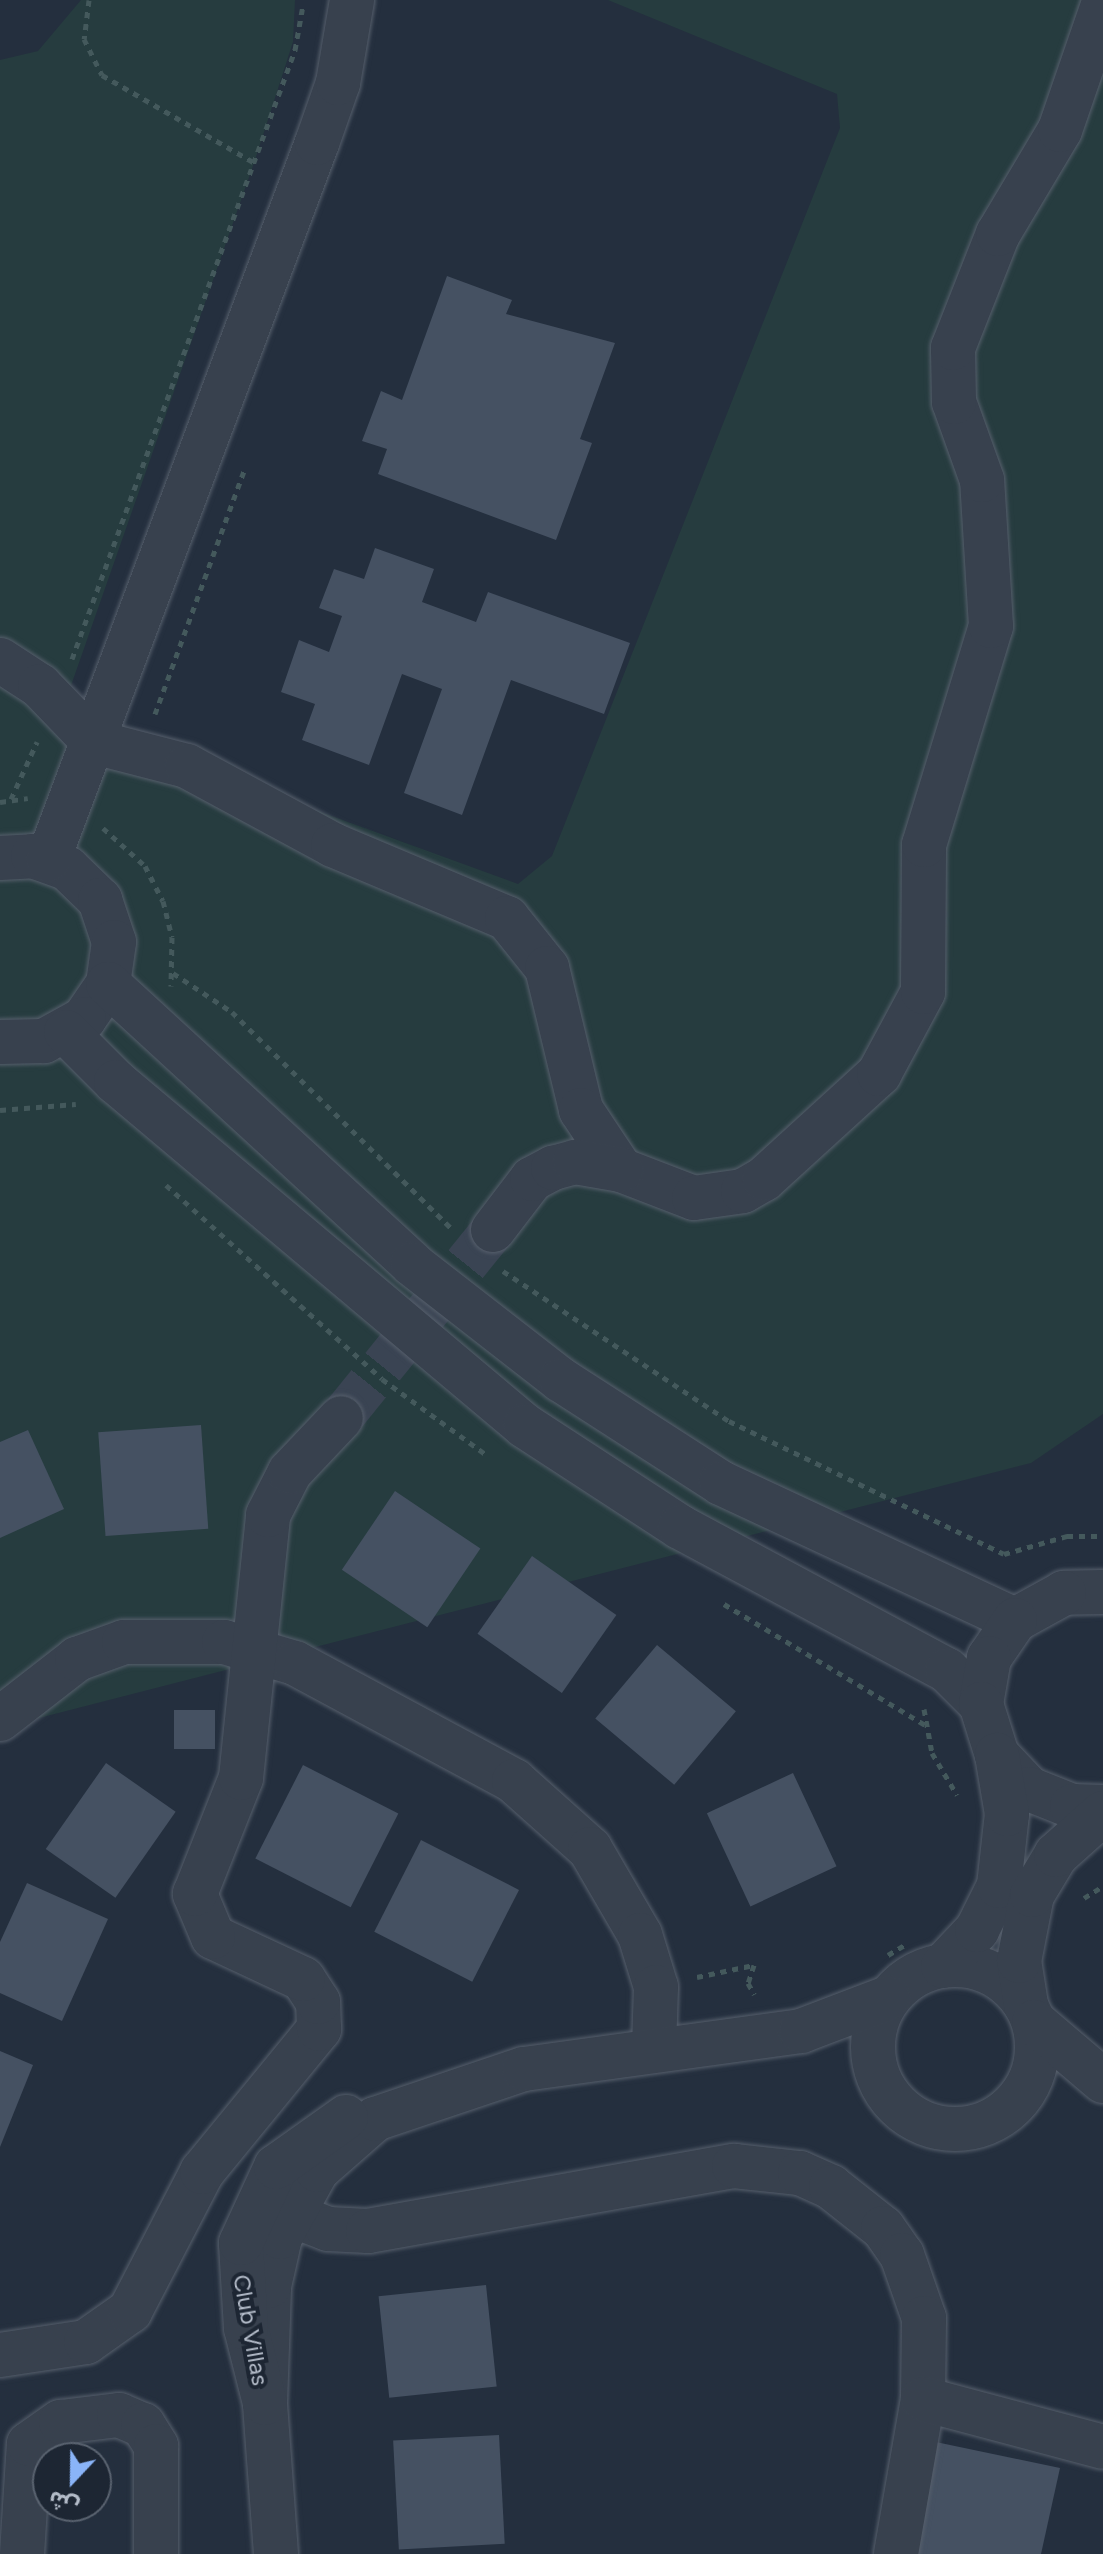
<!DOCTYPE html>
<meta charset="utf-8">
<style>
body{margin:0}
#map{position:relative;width:1103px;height:2554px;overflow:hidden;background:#242f3e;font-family:Figtree,"Noto Sans Arabic",sans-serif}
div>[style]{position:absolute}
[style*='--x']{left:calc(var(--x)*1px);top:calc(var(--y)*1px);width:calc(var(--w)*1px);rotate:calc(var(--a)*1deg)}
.green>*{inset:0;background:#263c3f}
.building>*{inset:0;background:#455162;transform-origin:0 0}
.minor-tunnel>*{height:44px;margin-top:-22px;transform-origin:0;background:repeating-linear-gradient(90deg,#3a4453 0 44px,transparent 0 66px)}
.path>*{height:5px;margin-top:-2.5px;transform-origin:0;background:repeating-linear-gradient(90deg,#44595c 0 6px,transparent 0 12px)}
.roads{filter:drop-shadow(0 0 2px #565f6c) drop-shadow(0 0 2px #565f6c)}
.minor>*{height:44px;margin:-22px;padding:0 22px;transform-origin:22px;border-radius:22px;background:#38414e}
.minor>.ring{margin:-22px;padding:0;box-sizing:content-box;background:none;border:44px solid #38414e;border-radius:50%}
span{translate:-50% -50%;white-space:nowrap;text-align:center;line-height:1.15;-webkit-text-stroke:8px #1d2633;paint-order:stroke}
.street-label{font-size:24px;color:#b4bcc9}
.north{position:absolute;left:32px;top:2442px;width:80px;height:80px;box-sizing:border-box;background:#1d2633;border:2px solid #59626f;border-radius:50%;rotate:202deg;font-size:22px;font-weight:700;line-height:32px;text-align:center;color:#b4bcc9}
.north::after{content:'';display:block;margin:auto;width:28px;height:36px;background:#8ab4f8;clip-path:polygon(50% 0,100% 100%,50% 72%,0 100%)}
</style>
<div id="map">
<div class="green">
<i style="clip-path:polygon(81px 0,295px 0,293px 42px,254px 163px,60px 717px,518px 884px,552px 856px,840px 128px,837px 94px,608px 0,1103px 0,1103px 1414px,1031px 1463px,0 1728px,0 60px,38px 51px)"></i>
</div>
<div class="building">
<i style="clip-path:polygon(447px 276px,512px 300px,506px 314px,615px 343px,580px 439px,592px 443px,556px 540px,378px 474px,387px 449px,362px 441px,381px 391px,402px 400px)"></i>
<i style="clip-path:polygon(375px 548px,434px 569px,422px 602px,476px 622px,488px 592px,630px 643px,604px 714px,511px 680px,462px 815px,404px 793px,442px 689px,402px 674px,369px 765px,302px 740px,315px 704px,281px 692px,299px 640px,329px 652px,342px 616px,319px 608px,334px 569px,364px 579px)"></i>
<i style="left:201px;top:1425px;width:104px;height:103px;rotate:86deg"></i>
<i style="clip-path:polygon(28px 1430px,64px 1509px,0 1538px,0 1442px)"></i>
<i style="left:395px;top:1491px;width:103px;height:95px;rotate:34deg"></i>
<i style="left:532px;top:1556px;width:103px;height:95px;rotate:35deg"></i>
<i style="left:657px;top:1645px;width:103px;height:96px;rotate:40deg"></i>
<i style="left:215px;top:1710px;width:39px;height:41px;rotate:90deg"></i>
<i style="left:106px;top:1763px;width:85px;height:105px;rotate:35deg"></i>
<i style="left:303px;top:1765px;width:107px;height:105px;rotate:27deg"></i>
<i style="left:793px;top:1773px;width:103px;height:95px;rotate:65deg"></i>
<i style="left:421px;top:1840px;width:110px;height:103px;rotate:27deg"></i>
<i style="clip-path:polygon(27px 1883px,108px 1919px,62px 2021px,0 1993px,0 1942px)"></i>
<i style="clip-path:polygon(0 2051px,33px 2065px,0 2147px)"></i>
<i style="left:486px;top:2285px;width:102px;height:108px;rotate:84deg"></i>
<i style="left:499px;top:2435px;width:109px;height:106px;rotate:87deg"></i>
<i style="clip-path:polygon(931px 2441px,1060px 2468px,1041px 2554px,907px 2554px)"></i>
</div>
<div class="minor-tunnel">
<i style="--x:341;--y:1418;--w:242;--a:-51"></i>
</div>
<div class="path">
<i style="--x:89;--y:0;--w:39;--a:97"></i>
<i style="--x:84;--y:39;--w:40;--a:63.4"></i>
<i style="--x:102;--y:75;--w:177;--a:29.9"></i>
<i style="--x:72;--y:659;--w:649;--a:-69.89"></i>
<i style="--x:295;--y:50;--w:46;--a:-79.9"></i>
<i style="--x:155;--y:714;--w:259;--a:-69.9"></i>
<i style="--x:11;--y:799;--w:63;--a:-65.5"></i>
<i style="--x:0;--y:802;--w:28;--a:-8"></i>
<i style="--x:103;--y:828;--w:57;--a:42.1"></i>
<i style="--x:145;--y:866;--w:39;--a:63"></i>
<i style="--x:163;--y:901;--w:37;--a:76"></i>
<i style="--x:172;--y:937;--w:49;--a:91.2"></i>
<i style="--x:173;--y:973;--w:71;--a:33.5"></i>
<i style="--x:232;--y:1012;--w:309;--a:44.6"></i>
<i style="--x:0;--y:1110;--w:76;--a:-4.5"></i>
<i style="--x:166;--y:1185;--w:290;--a:41.9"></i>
<i style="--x:382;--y:1379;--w:131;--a:36"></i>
<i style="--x:503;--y:1271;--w:271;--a:33.6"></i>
<i style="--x:729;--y:1421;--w:305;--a:25.8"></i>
<i style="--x:1004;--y:1554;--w:66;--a:-15.9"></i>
<i style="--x:1067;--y:1536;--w:36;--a:0"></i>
<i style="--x:724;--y:1604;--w:235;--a:31"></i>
<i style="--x:924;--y:1709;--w:45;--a:79.7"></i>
<i style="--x:932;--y:1753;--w:49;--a:59.2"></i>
<i style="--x:1084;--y:1898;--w:22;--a:-32"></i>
<i style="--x:888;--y:1955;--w:21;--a:-31"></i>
<i style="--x:697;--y:1977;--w:58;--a:-11.9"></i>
<i style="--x:754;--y:1965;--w:19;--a:108"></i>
<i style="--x:748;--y:1983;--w:13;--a:61"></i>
</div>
<div class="roads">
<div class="minor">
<i style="--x:0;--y:660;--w:48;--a:33"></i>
<i style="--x:40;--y:686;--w:78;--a:46"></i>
<i style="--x:94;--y:742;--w:96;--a:14.5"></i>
<i style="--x:187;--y:766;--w:166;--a:28.4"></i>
<i style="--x:333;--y:845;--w:189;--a:22.8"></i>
<i style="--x:507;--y:918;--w:64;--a:51.3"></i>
<i style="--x:547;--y:968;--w:146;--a:76.5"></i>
<i style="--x:581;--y:1110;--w:72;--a:56.3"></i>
<i style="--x:621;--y:1170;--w:78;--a:21"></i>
<i style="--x:694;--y:1198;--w:49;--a:-8.1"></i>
<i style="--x:743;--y:1191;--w:24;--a:-30"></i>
<i style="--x:764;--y:1179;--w:156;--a:-42.4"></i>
<i style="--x:879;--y:1074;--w:93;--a:-61.8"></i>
<i style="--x:923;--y:992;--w:147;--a:-89.6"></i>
<i style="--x:924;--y:845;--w:229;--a:-73"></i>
<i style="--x:991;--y:626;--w:146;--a:-93.5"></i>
<i style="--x:982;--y:480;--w:83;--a:-109.7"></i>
<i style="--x:954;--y:402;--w:54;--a:-91.1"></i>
<i style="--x:953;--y:348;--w:123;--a:-68.5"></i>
<i style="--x:998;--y:234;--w:121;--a:-59.2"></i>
<i style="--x:1060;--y:130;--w:132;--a:-71"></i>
<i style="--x:0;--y:858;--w:33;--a:-3"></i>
<i style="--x:33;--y:856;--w:37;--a:20"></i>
<i style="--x:68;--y:869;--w:45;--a:44.1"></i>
<i style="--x:100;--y:900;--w:44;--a:71.6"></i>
<i style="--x:114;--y:942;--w:42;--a:98.1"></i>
<i style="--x:108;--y:984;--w:42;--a:124.4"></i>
<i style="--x:84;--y:1019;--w:46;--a:151.2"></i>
<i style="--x:44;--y:1041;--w:44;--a:178.7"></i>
<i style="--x:48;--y:860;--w:766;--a:-69.44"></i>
<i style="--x:317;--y:143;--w:64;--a:-70.7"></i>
<i style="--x:338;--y:83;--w:84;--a:-80.4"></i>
<i style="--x:108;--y:984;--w:413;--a:42.6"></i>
<i style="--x:412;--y:1264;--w:189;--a:37.9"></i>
<i style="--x:561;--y:1380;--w:190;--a:32.8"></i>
<i style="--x:721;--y:1483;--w:324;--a:25"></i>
<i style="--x:66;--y:1032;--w:71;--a:45"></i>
<i style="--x:116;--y:1082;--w:534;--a:40.07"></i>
<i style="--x:525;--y:1426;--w:185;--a:33.1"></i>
<i style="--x:680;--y:1527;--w:303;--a:28.2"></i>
<i style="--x:947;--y:1670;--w:48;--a:45"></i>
<i style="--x:493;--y:1230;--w:64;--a:-52.6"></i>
<i style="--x:532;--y:1179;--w:24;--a:-28"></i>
<i style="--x:553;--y:1168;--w:23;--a:-15"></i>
<i style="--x:575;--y:1162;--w:47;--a:9.9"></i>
<i style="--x:1103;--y:1592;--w:39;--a:179"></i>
<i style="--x:1064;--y:1593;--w:56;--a:151.1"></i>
<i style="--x:1015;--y:1620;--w:46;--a:124.4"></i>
<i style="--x:989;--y:1658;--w:47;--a:99.9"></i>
<i style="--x:981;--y:1704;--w:53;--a:72.6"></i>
<i style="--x:997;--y:1755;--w:47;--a:46.7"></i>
<i style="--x:1029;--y:1789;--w:46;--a:21.6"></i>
<i style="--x:1072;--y:1806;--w:31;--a:2"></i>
<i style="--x:0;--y:1719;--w:98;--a:-37.9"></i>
<i style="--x:77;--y:1659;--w:50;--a:-19.9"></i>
<i style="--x:124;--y:1642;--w:100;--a:0"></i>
<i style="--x:224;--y:1642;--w:74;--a:16.5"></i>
<i style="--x:295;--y:1663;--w:249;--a:28.3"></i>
<i style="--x:514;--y:1781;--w:102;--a:41.8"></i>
<i style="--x:590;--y:1849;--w:99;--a:59.8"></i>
<i style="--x:640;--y:1935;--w:54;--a:72.9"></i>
<i style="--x:656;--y:1987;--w:59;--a:91.9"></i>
<i class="ring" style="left:873px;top:1965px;width:120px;height:120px"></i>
<i style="--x:943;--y:1966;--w:50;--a:-46.6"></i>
<i style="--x:977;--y:1930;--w:49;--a:-63.4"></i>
<i style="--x:999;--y:1886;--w:72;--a:-83.7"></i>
<i style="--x:1007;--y:1814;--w:60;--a:-99.6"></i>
<i style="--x:1026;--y:2005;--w:45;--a:-99"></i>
<i style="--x:1019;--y:1961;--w:67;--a:-78.9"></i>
<i style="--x:1032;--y:1895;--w:47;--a:-59"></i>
<i style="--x:1056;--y:1855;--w:63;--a:-41.8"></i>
<i style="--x:1034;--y:2022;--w:91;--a:40.5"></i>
<i style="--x:289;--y:2214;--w:42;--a:21"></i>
<i style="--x:328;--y:2229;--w:40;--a:2.9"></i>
<i style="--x:368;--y:2231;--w:372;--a:-10.1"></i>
<i style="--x:734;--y:2166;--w:66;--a:6.1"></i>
<i style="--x:800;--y:2173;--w:34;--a:24"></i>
<i style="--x:831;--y:2187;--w:66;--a:38.3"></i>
<i style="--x:883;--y:2228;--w:33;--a:55"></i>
<i style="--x:902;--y:2255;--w:67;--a:70.8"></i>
<i style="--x:924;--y:2318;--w:81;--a:90.7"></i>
<i style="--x:923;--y:2399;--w:157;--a:99.9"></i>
<i style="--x:0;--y:2355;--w:87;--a:-8.6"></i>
<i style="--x:86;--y:2342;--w:54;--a:-35.2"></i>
<i style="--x:130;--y:2311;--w:157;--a:-62.6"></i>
<i style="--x:202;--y:2172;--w:185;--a:-50.7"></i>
<i style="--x:319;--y:2029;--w:27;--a:-92"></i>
<i style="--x:318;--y:2002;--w:27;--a:-123"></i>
<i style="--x:303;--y:1979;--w:99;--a:-155"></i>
<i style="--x:213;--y:1937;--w:47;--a:-112.7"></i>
<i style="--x:195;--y:1894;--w:125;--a:-68.4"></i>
<i style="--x:241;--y:1778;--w:264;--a:-84.1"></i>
<i style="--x:268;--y:1515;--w:48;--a:-62.9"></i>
<i style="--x:290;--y:1472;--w:74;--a:-46.6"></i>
<i style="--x:923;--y:2399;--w:186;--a:14.9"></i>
<i style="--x:265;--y:2403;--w:117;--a:-88"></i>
<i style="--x:269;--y:2286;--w:50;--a:-77.3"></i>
<i style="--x:280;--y:2237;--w:77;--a:-61.1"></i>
<i style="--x:317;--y:2170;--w:77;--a:-41.3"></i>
<i style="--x:375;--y:2119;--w:157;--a:-18.6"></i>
<i style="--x:524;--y:2069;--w:280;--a:-7.8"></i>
<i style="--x:801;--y:2031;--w:93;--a:-20.8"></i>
<i style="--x:22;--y:2554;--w:110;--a:-86.4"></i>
<i style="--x:29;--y:2444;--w:39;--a:-35"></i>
<i style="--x:61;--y:2422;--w:58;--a:-6.9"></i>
<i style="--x:119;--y:2415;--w:26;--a:23"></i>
<i style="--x:143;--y:2425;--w:25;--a:58"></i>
<i style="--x:156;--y:2446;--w:108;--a:90"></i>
<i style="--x:276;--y:2554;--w:151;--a:-94.2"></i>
<i style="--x:265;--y:2403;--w:77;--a:-104.2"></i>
<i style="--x:246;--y:2328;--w:85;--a:-93.4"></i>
<i style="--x:241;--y:2243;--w:84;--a:-65.3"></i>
<i style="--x:276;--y:2167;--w:86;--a:-35.5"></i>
</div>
</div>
<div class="street-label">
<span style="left:251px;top:2330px;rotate:80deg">Club Villas</span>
</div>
<div class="north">ش</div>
</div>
